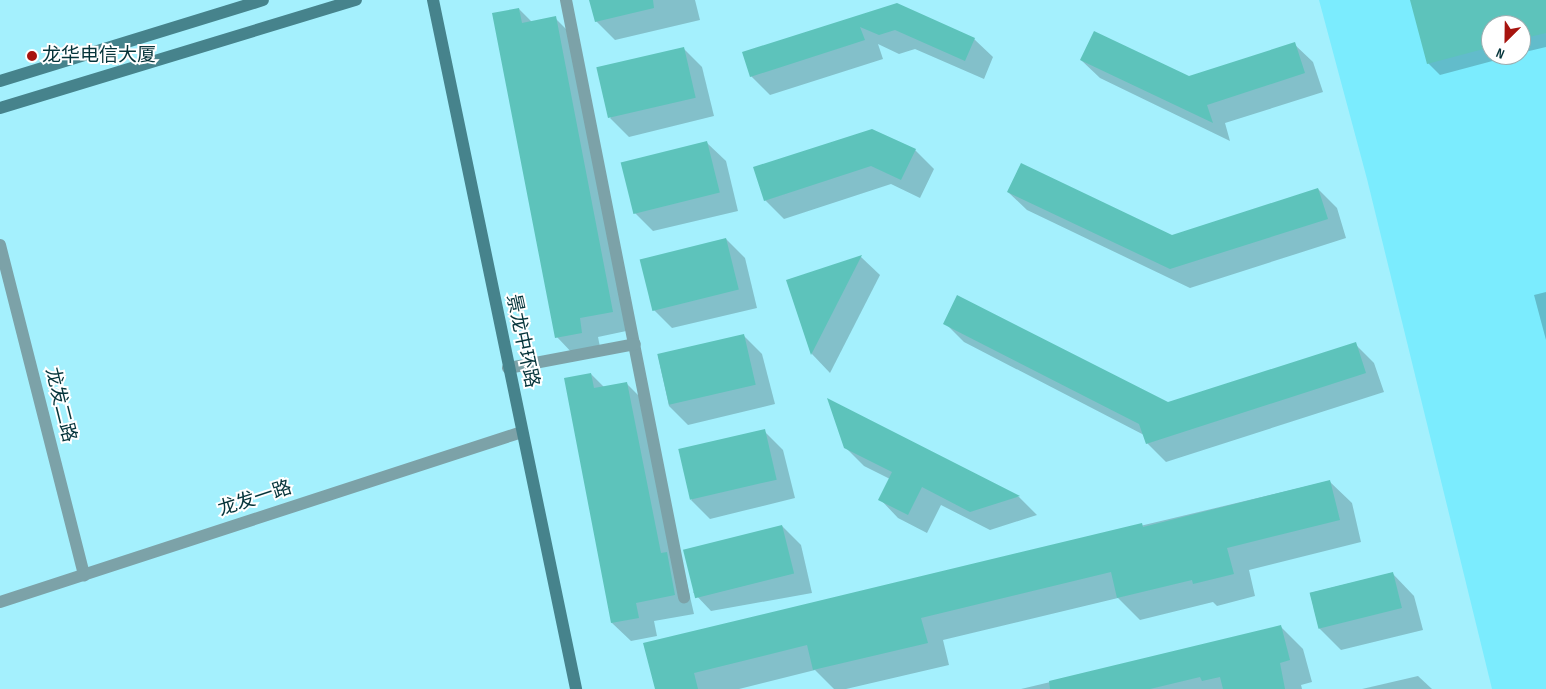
<!DOCTYPE html>
<meta charset="utf-8">
<style>
body{margin:0}
#map{position:relative;width:1546px;height:689px;overflow:hidden;background:#a4f0fd;font-family:"Sofia Sans Condensed","Noto Sans SC",sans-serif}
div>[style]{position:absolute}
[style*='--x']{left:calc(var(--x)*1px);top:calc(var(--y)*1px);width:calc(var(--w)*1px);rotate:calc(var(--a)*1deg)}
.built>*{inset:0;background:#7becfe}
.shadow>*{inset:0;background:#0003}
.building>*{inset:0;background:#5dc3bb;transform-origin:0 0}
.lane>*{height:12px;margin:-6px;padding:0 6px;transform-origin:6px;border-radius:6px;background:#7ca2a8}
.street>*{height:12px;margin:-6px;padding:0 6px;transform-origin:6px;border-radius:6px;background:#7ca2a8}
.secondary>*{height:12px;margin:-6px;padding:0 6px;transform-origin:6px;border-radius:6px;background:#46838c}
.dots>*{width:14px;height:14px;translate:-50% -50%;box-sizing:border-box;border:2px solid #fff;border-radius:50%}
span{translate:-50% -50%;white-space:nowrap;text-align:center;line-height:1.15;-webkit-text-stroke:4px #fff;paint-order:stroke}
.poi-label{font-size:19px;color:#06353b}
.left{translate:0 -50%;text-align:left}
.street-label{font-size:19px;color:#06353b}
.north{position:absolute;left:1481px;top:15px;width:50px;height:50px;box-sizing:border-box;background:#fff;border:1px solid #9baeb1;border-radius:50%;rotate:203deg;font-size:14px;font-weight:700;line-height:20px;text-align:center;color:#06353b}
.north::after{content:'';display:block;margin:auto;width:18px;height:22px;background:#a7140f;clip-path:polygon(50% 0,100% 100%,50% 72%,0 100%)}
</style>
<div id="map">
<div class="built">
<i style="clip-path:polygon(evenodd,1319px 0,1546px 0,1546px 689px,1492px 689px,1367px 179px,1319px 0,1491px 25px,1521px 25px,1521px 55px,1491px 55px,1491px 25px)"></i>
</div>
<div class="shadow">
<i style="clip-path:polygon(591px 0,695px 0,700px 20px,615px 40px,596px 21px)"></i>
<i style="clip-path:polygon(1411px 0,1546px 0,1546px 47px,1521px 53px,1521px 25px,1491px 25px,1491px 55px,1515px 55px,1440px 75px,1428px 63px)"></i>
<i style="clip-path:polygon(897px 4px,974px 39px,993px 57px,984px 79px,915px 49px,899px 54px,878px 44px,883px 59px,770px 95px,751px 76px)"></i>
<i style="clip-path:polygon(519px 9px,532px 22px,555px 18px,574px 37px,631px 330px,598px 337px,601px 352px,575px 356px,557px 337px)"></i>
<i style="clip-path:polygon(1294px 44px,1313px 62px,1323px 92px,1225px 123px,1230px 141px,1100px 78px,1081px 60px,1189px 77px)"></i>
<i style="clip-path:polygon(683px 48px,702px 67px,714px 116px,629px 137px,610px 118px)"></i>
<i style="clip-path:polygon(707px 143px,726px 161px,738px 211px,653px 231px,634px 212px)"></i>
<i style="clip-path:polygon(915px 150px,934px 169px,920px 198px,891px 184px,784px 219px,765px 200px)"></i>
<i style="clip-path:polygon(1318px 189px,1337px 208px,1346px 238px,1190px 288px,1027px 210px,1008px 192px,1172px 236px)"></i>
<i style="clip-path:polygon(726px 239px,745px 258px,757px 308px,672px 328px,653px 309px)"></i>
<i style="clip-path:polygon(861px 257px,880px 275px,830px 373px,812px 354px,788px 280px)"></i>
<i style="clip-path:polygon(1546px 292px,1546px 340px,1534px 295px)"></i>
<i style="clip-path:polygon(945px 323px,1168px 404px,1355px 344px,1374px 363px,1384px 392px,1166px 462px,1147px 443px,1144px 435px,964px 342px)"></i>
<i style="clip-path:polygon(743px 335px,762px 354px,775px 404px,688px 425px,669px 406px,658px 356px)"></i>
<i style="clip-path:polygon(591px 374px,604px 387px,626px 383px,645px 402px,694px 614px,654px 621px,657px 636px,631px 641px,612px 623px)"></i>
<i style="clip-path:polygon(829px 400px,1019px 497px,1037px 515px,990px 530px,941px 505px,927px 533px,898px 518px,880px 499px,890px 479px,864px 466px,845px 447px)"></i>
<i style="clip-path:polygon(764px 431px,783px 450px,795px 498px,710px 519px,691px 500px)"></i>
<i style="clip-path:polygon(1329px 481px,1352px 503px,1361px 542px,1249px 570px,1255px 596px,1217px 606px,1213px 602px,1140px 620px,1118px 598px,943px 640px,949px 665px,846px 689px,834px 689px,815px 670px,739px 689px,656px 689px,644px 644px)"></i>
<i style="clip-path:polygon(782px 526px,801px 545px,812px 593px,711px 611px,693px 592px)"></i>
<i style="clip-path:polygon(1392px 573px,1414px 596px,1423px 630px,1341px 650px,1319px 628px,1310px 593px)"></i>
<i style="clip-path:polygon(1281px 627px,1303px 649px,1312px 682px,1301px 685px,1302px 689px,1021px 689px)"></i>
<i style="clip-path:polygon(1418px 676px,1432px 689px,1362px 689px)"></i>
</div>
<div class="building">
<i style="clip-path:polygon(589px 0,653px 0,654px 8px,595px 22px)"></i>
<i style="clip-path:polygon(1410px 0,1546px 0,1546px 33px,1521px 39px,1521px 25px,1491px 25px,1491px 47px,1427px 64px)"></i>
<i style="clip-path:polygon(897px 3px,975px 38px,965px 61px,895px 30px,879px 35px,860px 27px,865px 40px,750px 77px,742px 52px)"></i>
<i style="clip-path:polygon(519px 8px,522px 23px,556px 16px,613px 312px,580px 318px,582px 333px,555px 338px,492px 13px)"></i>
<i style="clip-path:polygon(1094px 31px,1189px 76px,1295px 42px,1305px 73px,1207px 105px,1213px 123px,1080px 60px)"></i>
<i style="left:684px;top:47px;width:52px;height:90px;rotate:77deg"></i>
<i style="clip-path:polygon(872px 129px,916px 149px,901px 180px,871px 166px,764px 201px,753px 167px)"></i>
<i style="left:707px;top:141px;width:53px;height:89px;rotate:76deg"></i>
<i style="clip-path:polygon(1021px 163px,1172px 235px,1318px 188px,1328px 219px,1170px 269px,1007px 192px)"></i>
<i style="left:726px;top:238px;width:53px;height:89px;rotate:76deg"></i>
<i style="clip-path:polygon(862px 255px,811px 355px,786px 280px)"></i>
<i style="clip-path:polygon(957px 295px,1168px 402px,1356px 342px,1366px 373px,1146px 444px,1139px 424px,943px 324px)"></i>
<i style="left:744px;top:334px;width:52px;height:89px;rotate:77deg"></i>
<i style="clip-path:polygon(591px 373px,594px 388px,627px 382px,661px 553px,667px 552px,675px 595px,636px 603px,639px 618px,611px 623px,564px 378px)"></i>
<i style="clip-path:polygon(827px 398px,1020px 496px,970px 512px,922px 487px,908px 515px,878px 500px,892px 472px,844px 448px)"></i>
<i style="left:765px;top:429px;width:52px;height:89px;rotate:77deg"></i>
<i style="clip-path:polygon(1330px 480px,1340px 520px,1227px 548px,1234px 574px,1193px 584px,1192px 580px,1117px 598px,1111px 572px,921px 618px,928px 643px,813px 670px,807px 645px,694px 673px,698px 689px,655px 689px,643px 643px,1142px 523px,1143px 527px)"></i>
<i style="left:782px;top:525px;width:50px;height:102px;rotate:76deg"></i>
<i style="left:1393px;top:572px;width:37px;height:86px;rotate:76deg"></i>
<i style="clip-path:polygon(1281px 625px,1290px 660px,1280px 663px,1285px 689px,1223px 689px,1220px 677px,1202px 681px,1200px 677px,1150px 689px,1050px 689px,1049px 681px)"></i>
</div>
<div class="lane">
<i style="--x:566;--y:0;--w:609;--a:78.82"></i>
<i style="--x:508;--y:368;--w:129;--a:-10.7"></i>
</div>
<div class="street">
<i style="--x:0;--y:245;--w:341;--a:75.7"></i>
<i style="--x:0;--y:602;--w:549;--a:-18.04"></i>
</div>
<div class="secondary">
<i style="--x:433;--y:0;--w:704;--a:78.27"></i>
<i style="--x:0;--y:81;--w:275;--a:-17.1"></i>
<i style="--x:0;--y:108;--w:372;--a:-16.9"></i>
</div>
<div class="dots">
<i style="left:32px;top:56px;background:#a7140f"></i>
</div>
<div class="poi-label">
<span class="left" style="left:42px;top:56px">龙华电信大厦</span>
</div>
<div class="street-label">
<span style="left:522px;top:341px;rotate:78deg">景龙中环路</span>
<span style="left:60px;top:405px;rotate:76deg">龙发二路</span>
<span style="left:255px;top:499px;rotate:-18deg">龙发一路</span>
</div>
<div class="north">N</div>
</div>
